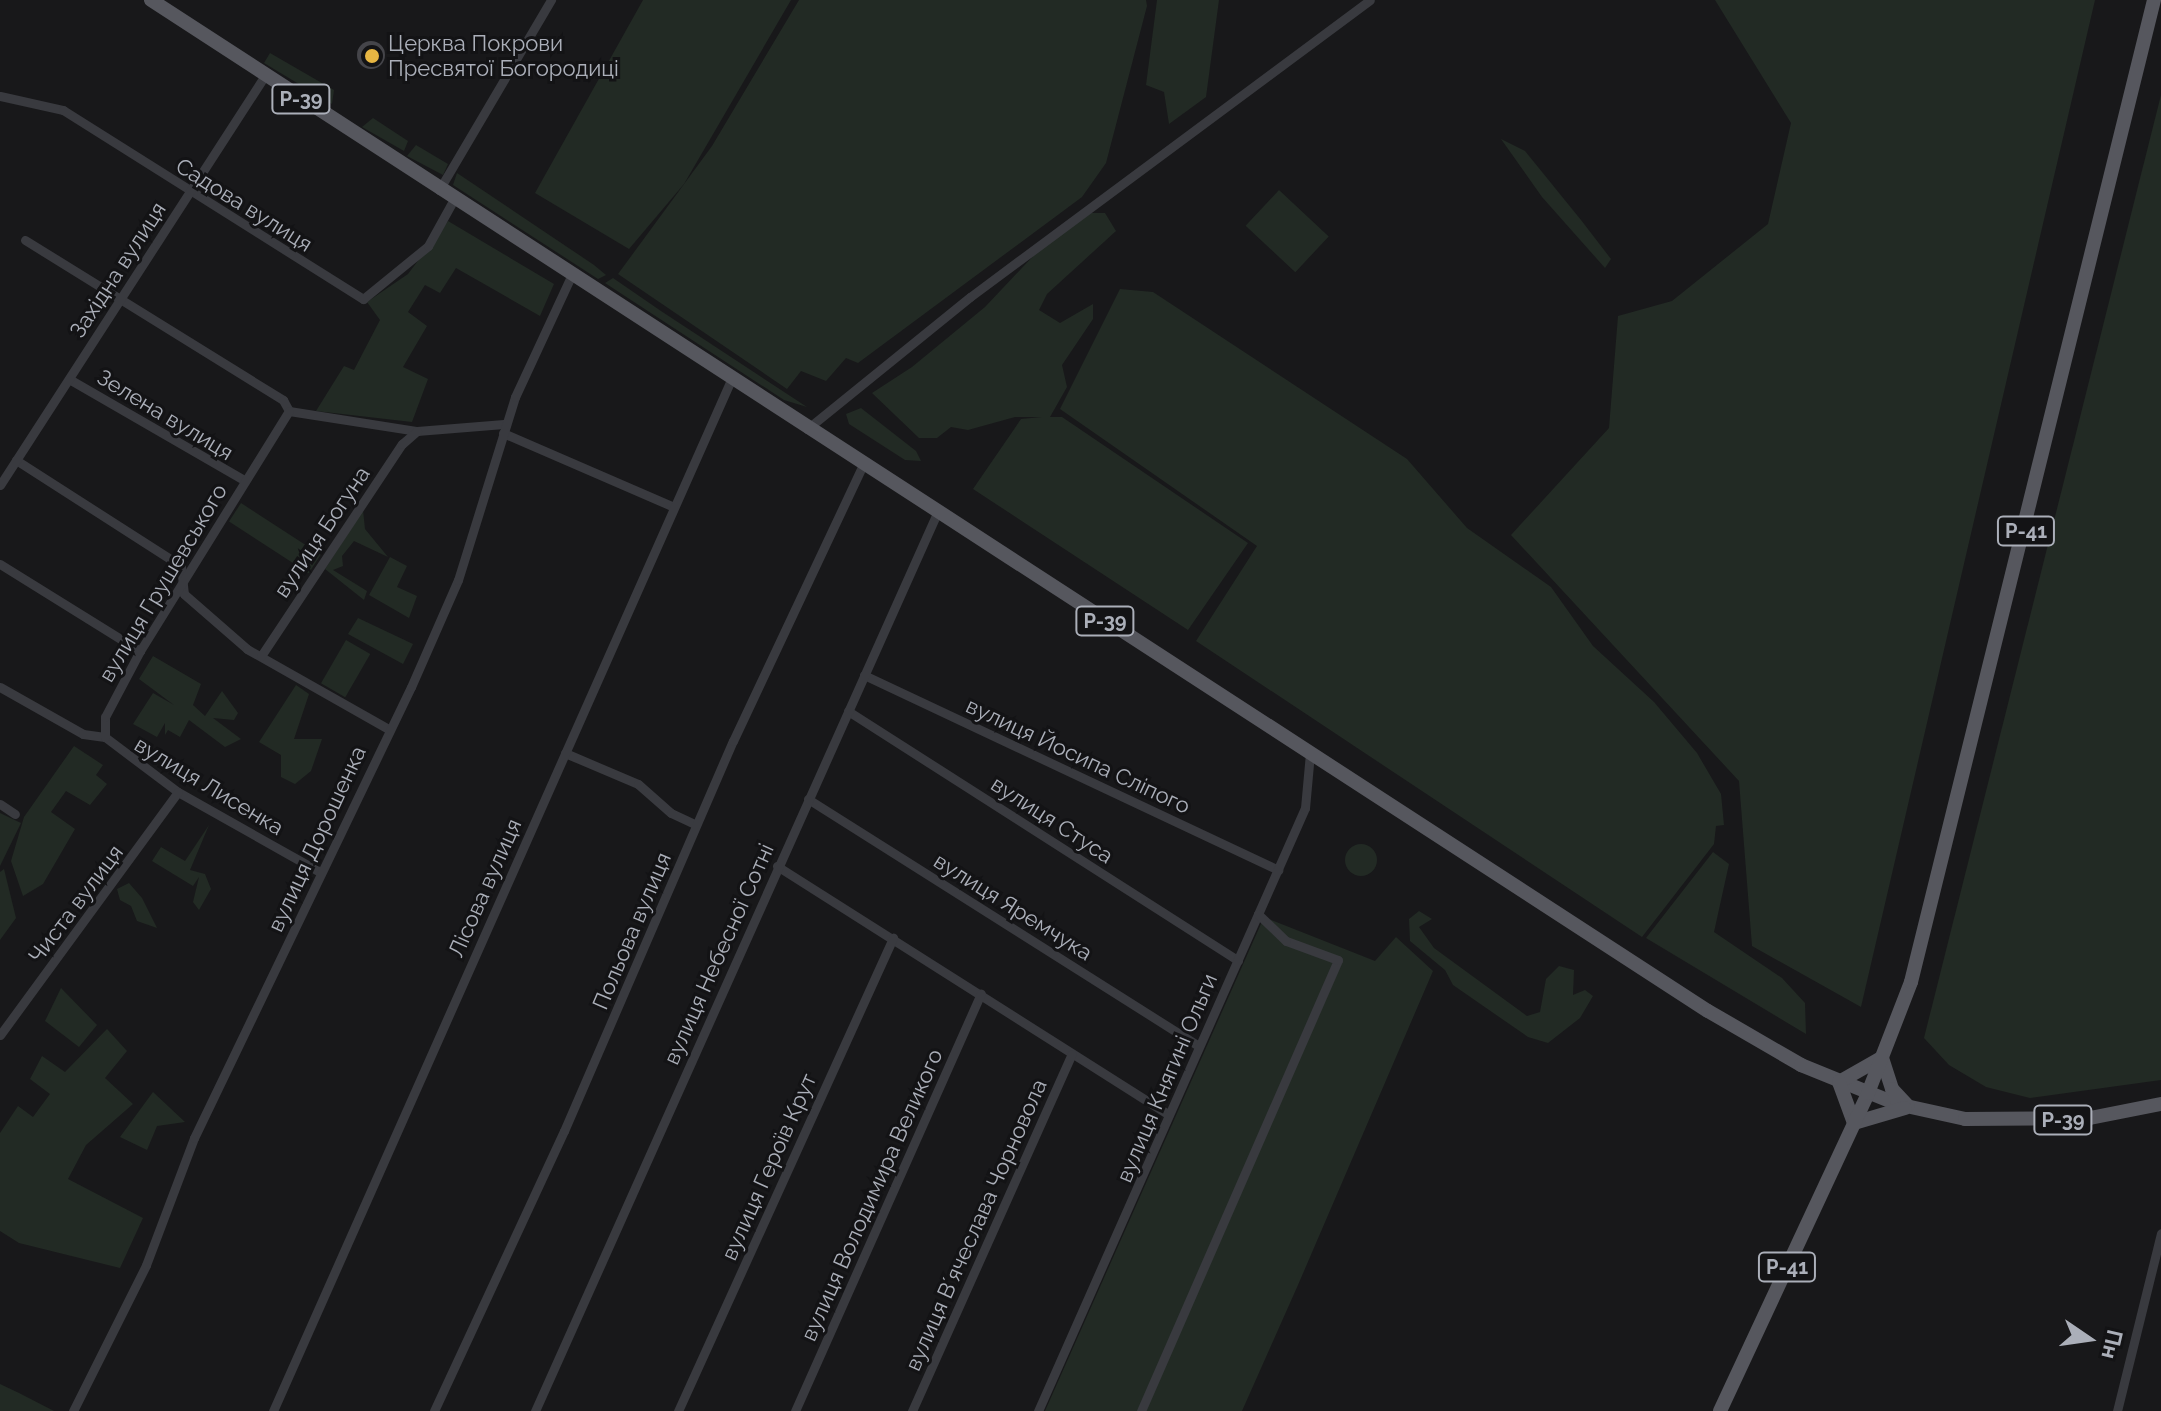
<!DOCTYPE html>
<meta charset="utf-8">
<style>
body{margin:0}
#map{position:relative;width:2161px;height:1411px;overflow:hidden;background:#18181a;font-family:Raleway,sans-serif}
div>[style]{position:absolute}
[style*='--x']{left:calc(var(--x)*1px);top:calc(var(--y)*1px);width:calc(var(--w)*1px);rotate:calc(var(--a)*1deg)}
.green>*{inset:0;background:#222a24;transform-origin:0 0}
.round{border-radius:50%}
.building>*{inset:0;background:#45454a}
.street>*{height:9px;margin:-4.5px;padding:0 4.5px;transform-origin:4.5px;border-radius:4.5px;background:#393a3f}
.primary>*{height:14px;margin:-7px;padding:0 7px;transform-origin:7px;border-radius:7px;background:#56575e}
.dots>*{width:22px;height:22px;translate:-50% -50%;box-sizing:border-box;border:4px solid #131315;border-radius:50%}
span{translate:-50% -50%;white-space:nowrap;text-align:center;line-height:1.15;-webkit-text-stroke:6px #131315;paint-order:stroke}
.shield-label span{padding:2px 6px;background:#131315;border:2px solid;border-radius:6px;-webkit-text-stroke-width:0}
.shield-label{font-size:20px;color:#abafb9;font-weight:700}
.poi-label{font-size:22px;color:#abafb9}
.left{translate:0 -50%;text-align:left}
.street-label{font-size:22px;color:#abafb9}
.north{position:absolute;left:2049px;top:1299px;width:80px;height:80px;-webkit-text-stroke:6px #131315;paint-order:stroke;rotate:103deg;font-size:22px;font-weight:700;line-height:32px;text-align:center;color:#abafb9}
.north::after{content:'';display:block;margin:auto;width:28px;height:36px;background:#abafb9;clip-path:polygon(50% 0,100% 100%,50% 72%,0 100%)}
</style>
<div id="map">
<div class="green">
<i style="clip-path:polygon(643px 0,791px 0,684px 184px,629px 249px,535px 193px)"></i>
<i style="clip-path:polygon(799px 0,1146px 0,1147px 6px,1106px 163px,1082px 197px,858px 363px,846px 358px,826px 381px,801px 371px,787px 389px,618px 274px,712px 146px)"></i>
<i style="clip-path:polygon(1157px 0,1219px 0,1206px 97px,1169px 124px,1164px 92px,1146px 85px)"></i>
<i style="clip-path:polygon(1715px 0,2095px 0,1861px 1007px,1752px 946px,1739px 781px,1511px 535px,1609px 428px,1618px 316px,1672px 301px,1768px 224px,1791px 123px)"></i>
<i style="clip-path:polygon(270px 53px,334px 90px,332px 104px,264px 63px)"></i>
<i style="clip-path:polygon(2161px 95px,2161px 1080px,2030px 1098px,1986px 1087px,1949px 1065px,1924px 1038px)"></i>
<i style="clip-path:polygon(373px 118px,408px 141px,404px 151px,362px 127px)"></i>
<i style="clip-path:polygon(1501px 139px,1525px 151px,1581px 220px,1611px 259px,1605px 268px,1542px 197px)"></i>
<i style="clip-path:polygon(416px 145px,448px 164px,443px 175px,407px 156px)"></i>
<i style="clip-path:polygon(457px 173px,594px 265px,606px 275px,598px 279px,453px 185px)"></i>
<i style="left:1279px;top:190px;width:68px;height:49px;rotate:43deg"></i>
<i style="clip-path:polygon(1091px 213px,1105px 213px,1116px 231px,1047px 294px,1039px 310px,1060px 323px,1093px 304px,1093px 319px,1062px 365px,1067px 387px,1050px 417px,1062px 417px,1248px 543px,1188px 630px,973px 489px,1021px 419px,1042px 417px,1015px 417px,968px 430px,951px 427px,937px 438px,919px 438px,872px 393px,912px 367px,985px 307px,1037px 252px)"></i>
<i style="clip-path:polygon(448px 221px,554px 284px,540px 316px,456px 268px,440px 293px,425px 285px,408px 312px,427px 326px,403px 367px,428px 379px,412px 422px,316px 411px,344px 366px,354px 370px,380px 320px,367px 302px,408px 274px)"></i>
<i style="clip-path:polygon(613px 278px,661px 311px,807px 407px,784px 400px,605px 283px)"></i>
<i style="clip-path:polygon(1120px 289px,1153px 292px,1407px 459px,1467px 528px,1551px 587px,1593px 646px,1654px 702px,1697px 753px,1721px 794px,1724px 825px,1716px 826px,1714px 844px,1642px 937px,1196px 641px,1257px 546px,1060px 409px)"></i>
<i style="clip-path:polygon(861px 408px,916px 451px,921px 461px,905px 460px,849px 424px,846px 414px)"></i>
<i style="left:241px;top:503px;width:95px;height:22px;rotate:33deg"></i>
<i style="clip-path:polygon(363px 510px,365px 529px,388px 557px,354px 541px,342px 556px,343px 566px,333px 570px,367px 591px,364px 600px,325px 569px)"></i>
<i style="clip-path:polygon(390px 557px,407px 566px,397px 587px,417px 596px,409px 618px,369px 595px)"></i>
<i style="clip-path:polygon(358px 618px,413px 644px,403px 664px,348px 634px)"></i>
<i style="left:346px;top:640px;width:28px;height:50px;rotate:30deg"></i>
<i style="clip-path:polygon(153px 656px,201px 684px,193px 705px,205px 716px,222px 691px,238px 713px,234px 720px,213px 718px,241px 739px,225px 747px,189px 720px,180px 737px,168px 730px,165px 735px,165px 723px,157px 737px,133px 724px,153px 693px,174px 705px,139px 679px)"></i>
<i style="clip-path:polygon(296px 685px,309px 694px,294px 739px,322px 739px,311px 771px,295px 784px,281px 777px,281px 755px,259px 742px)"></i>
<i style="clip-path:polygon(74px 746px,103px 765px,96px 775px,107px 784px,90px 805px,66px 791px,51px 812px,75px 829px,43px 884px,23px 896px,11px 861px,24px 817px)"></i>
<i style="clip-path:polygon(0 813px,21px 823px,0 866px)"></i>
<i style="clip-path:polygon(209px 825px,190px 870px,205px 874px,211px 889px,199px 910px,193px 902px,199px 877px,193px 886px,152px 861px,161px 847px,185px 861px)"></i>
<i class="round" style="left:1345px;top:844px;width:32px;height:32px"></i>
<i style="clip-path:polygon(1713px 852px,1729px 864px,1714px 932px,1782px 978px,1805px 1003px,1806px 1034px,1646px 938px)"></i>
<i style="clip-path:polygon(4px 869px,16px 918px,0 940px,0 872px)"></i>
<i style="clip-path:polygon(129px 883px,142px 898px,157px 928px,137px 921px,131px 906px,120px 900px,117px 889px)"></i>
<i style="clip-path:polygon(1419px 911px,1432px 919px,1419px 927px,1434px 948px,1527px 1016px,1540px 1012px,1546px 979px,1559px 966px,1574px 970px,1573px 995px,1585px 990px,1593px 996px,1580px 1018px,1548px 1043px,1528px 1037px,1453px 985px,1445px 970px,1410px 941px,1409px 919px)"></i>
<i style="clip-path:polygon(1264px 917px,1375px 961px,1396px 937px,1433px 971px,1298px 1285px,1242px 1411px,1045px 1411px)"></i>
<i style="clip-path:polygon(61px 988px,97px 1025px,79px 1047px,45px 1021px)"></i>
<i style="clip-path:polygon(107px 1029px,127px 1051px,105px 1078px,133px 1104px,86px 1145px,68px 1179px,143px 1218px,120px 1268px,19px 1243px,0 1231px,0 1133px,18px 1106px,33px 1117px,50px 1094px,30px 1079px,42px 1056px,65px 1072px)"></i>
<i style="clip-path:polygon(153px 1092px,185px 1122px,157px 1126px,147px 1150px,120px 1137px)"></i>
<i style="clip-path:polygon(0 1384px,19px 1393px,54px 1411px,0 1411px)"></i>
</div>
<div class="building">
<i class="round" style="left:357px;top:41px;width:28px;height:28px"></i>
</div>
<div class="street">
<i style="--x:0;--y:96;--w:65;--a:12.5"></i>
<i style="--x:63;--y:110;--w:355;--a:32.2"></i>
<i style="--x:363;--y:299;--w:84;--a:-39.2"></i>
<i style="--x:428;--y:246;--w:54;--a:-61"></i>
<i style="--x:439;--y:190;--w:221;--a:-59.5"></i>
<i style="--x:25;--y:240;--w:304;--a:31.8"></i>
<i style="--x:283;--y:400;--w:13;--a:61"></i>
<i style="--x:69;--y:379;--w:202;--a:30"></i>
<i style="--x:289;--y:411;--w:130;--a:8.9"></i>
<i style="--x:417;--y:431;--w:87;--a:-4.6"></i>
<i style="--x:807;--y:429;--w:210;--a:-39"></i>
<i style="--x:970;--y:297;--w:498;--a:-36.6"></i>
<i style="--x:503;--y:433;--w:186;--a:23.4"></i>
<i style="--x:16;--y:460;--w:196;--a:32.7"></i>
<i style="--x:181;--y:566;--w:28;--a:84"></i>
<i style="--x:184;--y:594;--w:84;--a:41.1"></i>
<i style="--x:247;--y:649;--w:164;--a:29.5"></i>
<i style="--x:0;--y:485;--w:488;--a:-57.1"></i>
<i style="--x:0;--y:564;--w:165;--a:31.9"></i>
<i style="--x:261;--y:656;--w:255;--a:-56.4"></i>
<i style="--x:402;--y:444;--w:20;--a:-41"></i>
<i style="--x:864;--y:675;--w:458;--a:25.2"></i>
<i style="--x:0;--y:687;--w:95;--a:29.5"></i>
<i style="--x:83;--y:734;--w:22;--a:8"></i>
<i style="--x:105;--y:737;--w:91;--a:37"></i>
<i style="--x:178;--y:792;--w:163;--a:29.4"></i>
<i style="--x:848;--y:711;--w:463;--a:32.6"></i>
<i style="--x:105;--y:737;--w:20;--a:-90"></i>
<i style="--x:105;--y:717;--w:75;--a:-62.1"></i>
<i style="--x:140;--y:651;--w:282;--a:-58.2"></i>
<i style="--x:565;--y:753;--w:79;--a:23"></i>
<i style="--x:638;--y:784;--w:44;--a:41.3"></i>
<i style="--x:671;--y:813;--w:26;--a:25"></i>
<i style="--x:808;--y:799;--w:462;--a:32.3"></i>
<i style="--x:0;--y:804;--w:18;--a:34"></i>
<i style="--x:777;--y:866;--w:464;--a:32.4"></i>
<i style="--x:0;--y:1035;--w:301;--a:-53.8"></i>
<i style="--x:73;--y:1411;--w:163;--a:-63.4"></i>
<i style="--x:146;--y:1265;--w:136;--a:-69.3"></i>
<i style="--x:194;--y:1138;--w:500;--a:-64.31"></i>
<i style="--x:411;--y:687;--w:117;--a:-66.3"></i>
<i style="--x:458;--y:580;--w:192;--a:-72.7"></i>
<i style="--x:515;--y:397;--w:136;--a:-65.1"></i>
<i style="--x:273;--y:1411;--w:1128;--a:-66.05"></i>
<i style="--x:434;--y:1411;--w:309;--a:-65.1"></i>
<i style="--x:564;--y:1131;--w:425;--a:-66.6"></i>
<i style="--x:733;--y:741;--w:305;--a:-64.8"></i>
<i style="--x:535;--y:1411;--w:984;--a:-65.88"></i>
<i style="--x:678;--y:1411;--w:520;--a:-65.56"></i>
<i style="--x:795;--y:1411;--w:457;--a:-66"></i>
<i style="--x:912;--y:1411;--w:391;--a:-65.9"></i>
<i style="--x:1038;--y:1411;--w:659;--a:-66.12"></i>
<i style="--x:1305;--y:808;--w:55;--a:-84.8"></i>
<i style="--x:1141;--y:1411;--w:492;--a:-66.4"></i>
<i style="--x:1338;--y:960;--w:55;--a:-159.9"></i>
<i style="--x:1286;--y:941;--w:39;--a:-136"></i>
<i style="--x:2117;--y:1411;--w:183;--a:-76.1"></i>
</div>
<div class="primary">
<i style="--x:151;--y:0;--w:1856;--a:33"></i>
<i style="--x:1708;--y:1011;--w:108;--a:30.1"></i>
<i style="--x:1801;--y:1065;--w:104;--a:22.1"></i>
<i style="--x:1897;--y:1104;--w:70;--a:12.4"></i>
<i style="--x:1965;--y:1119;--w:125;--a:-0.5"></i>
<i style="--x:2090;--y:1118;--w:72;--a:-11.2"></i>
<i style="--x:1882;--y:1058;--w:33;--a:72"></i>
<i style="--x:1892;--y:1089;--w:23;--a:47"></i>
<i style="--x:1839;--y:1082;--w:48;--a:-29.7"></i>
<i style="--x:1839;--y:1082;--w:44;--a:69.9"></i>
<i style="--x:1854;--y:1123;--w:53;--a:-16.4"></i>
<i style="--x:1720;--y:1411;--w:351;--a:-65"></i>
<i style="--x:1868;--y:1093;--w:119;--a:-68.8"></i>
<i style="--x:1911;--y:982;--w:1012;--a:-76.1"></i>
</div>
<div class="dots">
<i style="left:372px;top:56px;background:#e7b643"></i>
</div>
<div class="shield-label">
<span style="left:301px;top:99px">Р-39</span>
<span style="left:2026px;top:531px">Р-41</span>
<span style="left:1105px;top:621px">Р-39</span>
<span style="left:2063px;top:1120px">Р-39</span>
<span style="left:1787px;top:1267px">Р-41</span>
</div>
<div class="poi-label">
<span class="left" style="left:388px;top:56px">Церква Покрови<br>Пресвятої Богородиці</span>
</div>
<div class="street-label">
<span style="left:244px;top:205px;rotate:32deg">Садова вулиця</span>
<span style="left:118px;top:270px;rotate:-57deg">Західна вулиця</span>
<span style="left:165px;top:415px;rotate:31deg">Зелена вулиця</span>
<span style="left:322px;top:532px;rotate:-56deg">вулиця Богуна</span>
<span style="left:163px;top:583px;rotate:-59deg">вулиця Грушевського</span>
<span style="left:1078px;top:756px;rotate:25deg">вулиця Йосипа Сліпого</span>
<span style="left:209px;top:786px;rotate:31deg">вулиця Лисенка</span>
<span style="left:1052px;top:820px;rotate:33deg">вулиця Стуса</span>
<span style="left:317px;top:839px;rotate:-65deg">вулиця Дорошенка</span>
<span style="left:485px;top:888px;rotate:-66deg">Лісова вулиця</span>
<span style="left:76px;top:904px;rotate:-53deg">Чиста вулиця</span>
<span style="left:1013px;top:907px;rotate:32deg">вулиця Яремчука</span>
<span style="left:632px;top:931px;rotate:-67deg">Польова вулиця</span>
<span style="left:719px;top:954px;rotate:-66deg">вулиця Небесної Сотні</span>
<span style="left:1167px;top:1078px;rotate:-67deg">вулиця Княгині Ольги</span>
<span style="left:769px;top:1167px;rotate:-66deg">вулиця Героїв Крут</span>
<span style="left:872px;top:1195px;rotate:-66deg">вулиця Володимира Великого</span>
<span style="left:976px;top:1225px;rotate:-66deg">вулиця Вʼячеслава Чорновола</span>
</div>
<div class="north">Пн</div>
</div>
